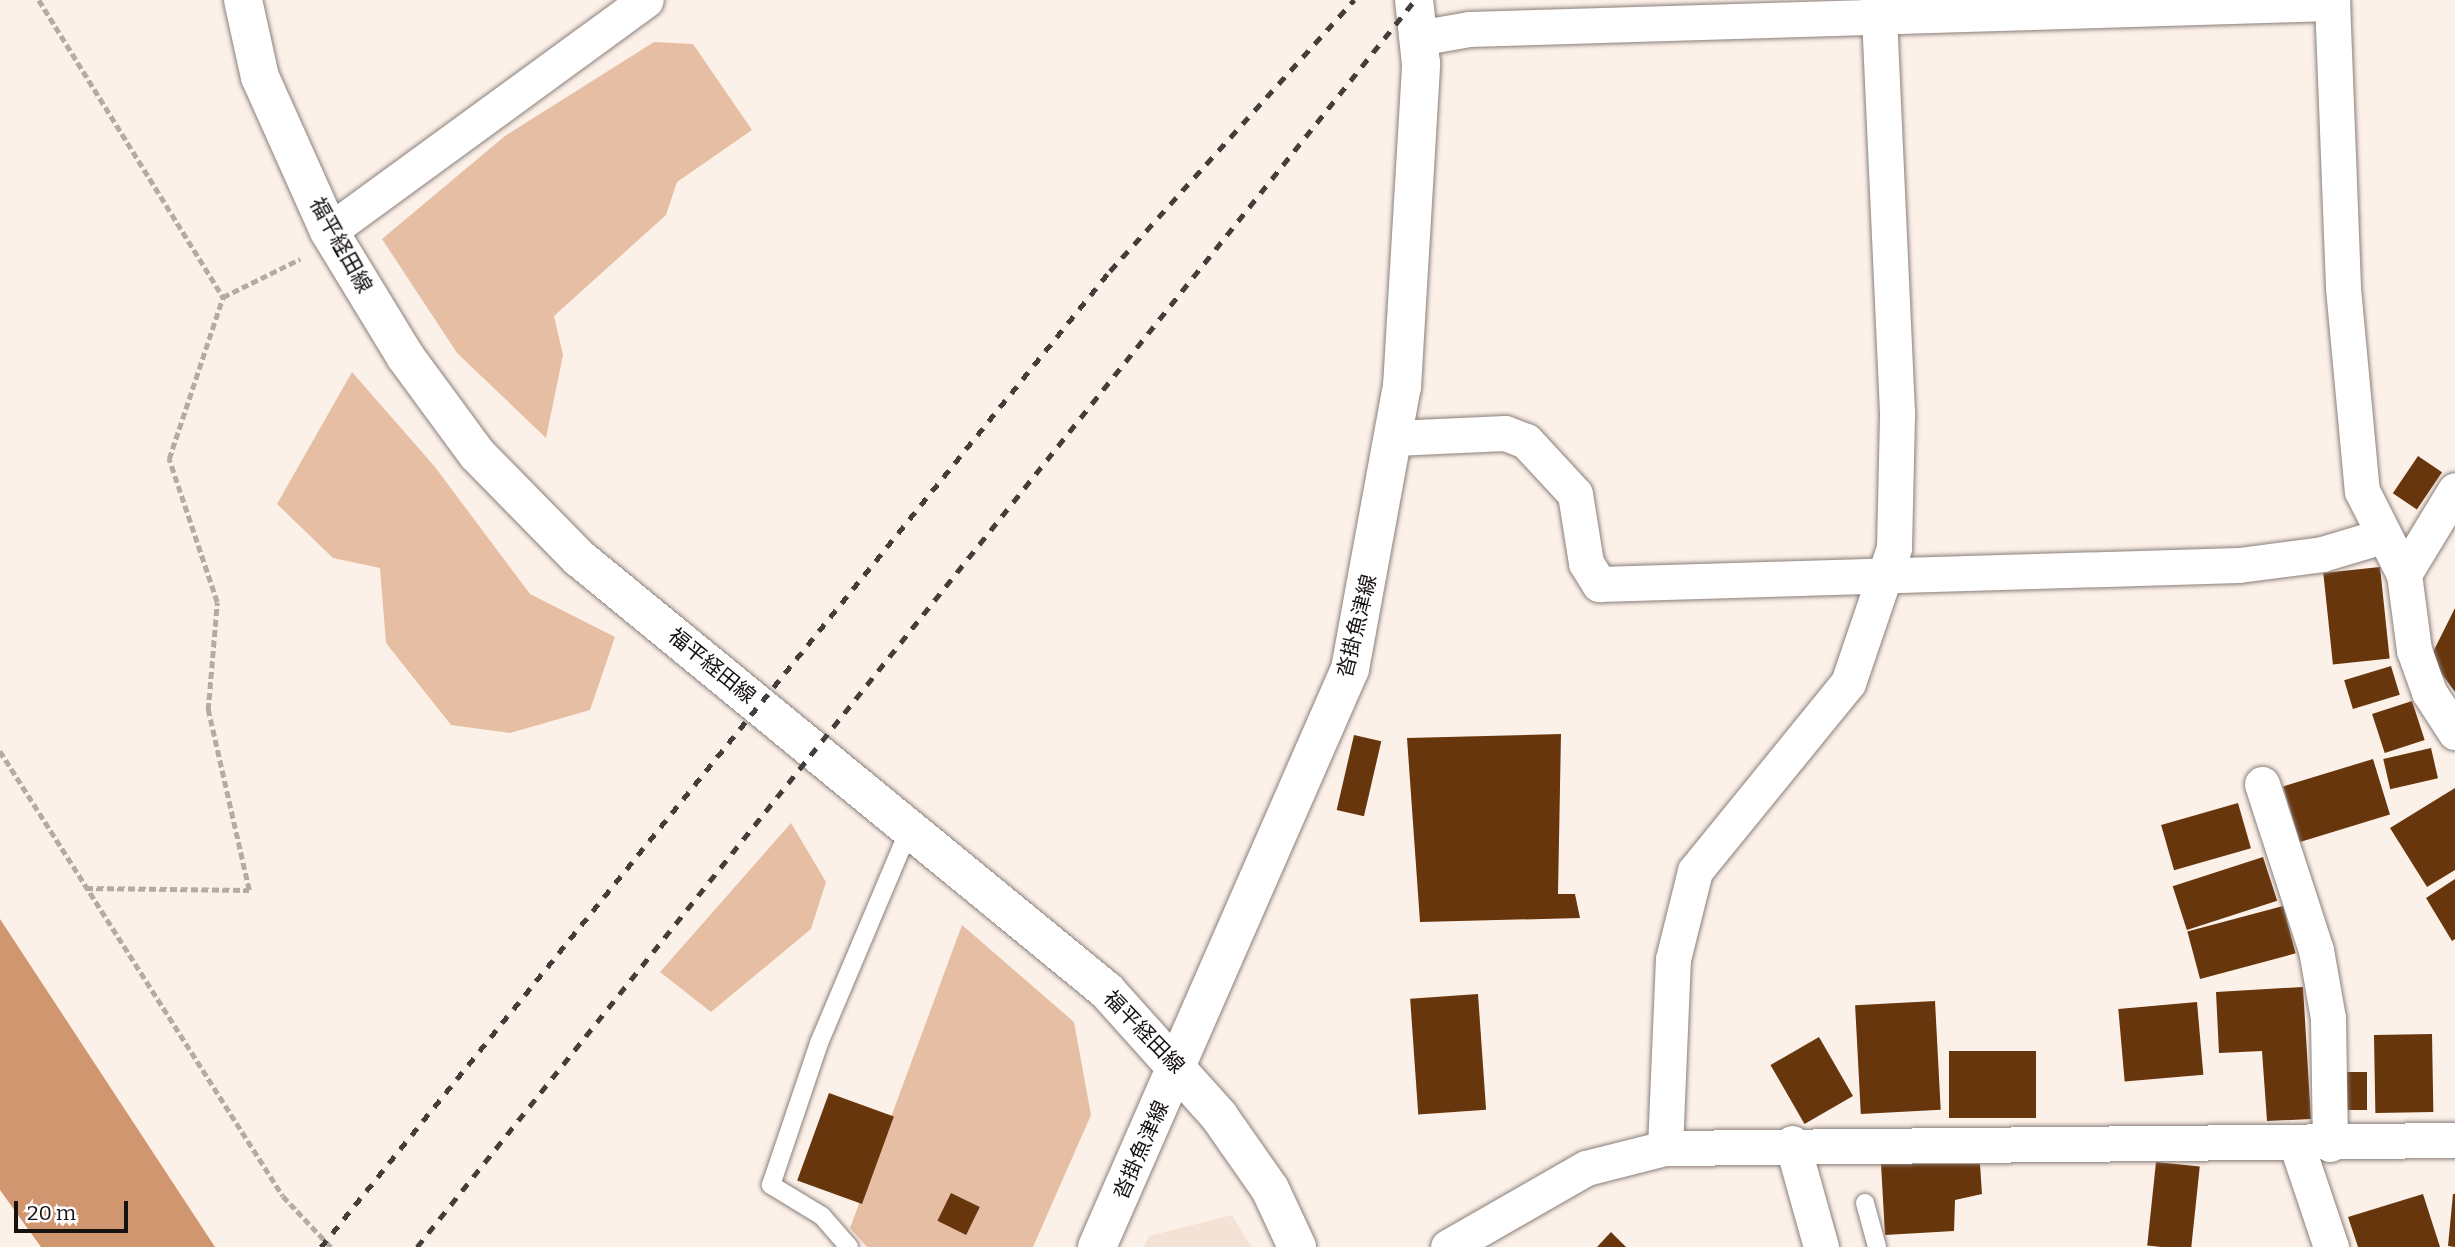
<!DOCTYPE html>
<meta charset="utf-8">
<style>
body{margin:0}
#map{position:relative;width:2455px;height:1247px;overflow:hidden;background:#fcf1e9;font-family:Bitter,"Noto Sans JP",serif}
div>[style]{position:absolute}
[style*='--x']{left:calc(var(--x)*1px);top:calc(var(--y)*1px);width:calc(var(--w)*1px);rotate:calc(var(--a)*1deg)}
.built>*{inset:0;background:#f5e2d6}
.green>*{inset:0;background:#e6bea3}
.water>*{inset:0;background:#d0966f}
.building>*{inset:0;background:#68360d;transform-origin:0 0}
.path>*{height:4.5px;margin-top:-2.25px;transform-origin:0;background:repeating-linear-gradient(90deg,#b4aba5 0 7px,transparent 0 10.5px)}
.roads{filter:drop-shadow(0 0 2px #8a7f79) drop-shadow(0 0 2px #8a7f79)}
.lane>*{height:18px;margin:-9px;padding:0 9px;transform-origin:9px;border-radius:9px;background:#fff}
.street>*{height:35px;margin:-17.5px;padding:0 17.5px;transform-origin:17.5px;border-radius:17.5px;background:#fff}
.secondary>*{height:38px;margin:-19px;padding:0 19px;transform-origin:19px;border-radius:19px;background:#fff}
.rail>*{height:5px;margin-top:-2.5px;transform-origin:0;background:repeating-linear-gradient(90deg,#443e3b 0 9px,transparent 0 18px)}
span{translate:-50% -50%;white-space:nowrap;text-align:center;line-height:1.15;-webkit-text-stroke:7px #fff;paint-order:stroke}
.street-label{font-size:21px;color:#161210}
.scale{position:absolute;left:14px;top:1201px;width:114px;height:32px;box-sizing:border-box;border:4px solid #161210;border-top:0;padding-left:9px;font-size:21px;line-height:24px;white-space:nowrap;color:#161210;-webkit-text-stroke:5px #fff;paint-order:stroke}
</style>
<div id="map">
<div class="built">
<i style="clip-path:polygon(1232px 1215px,1251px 1247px,1144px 1247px,1149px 1236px)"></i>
</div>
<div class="green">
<i style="clip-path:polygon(654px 42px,693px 44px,752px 130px,677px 182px,666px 215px,554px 316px,563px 355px,546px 438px,457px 353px,382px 239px,505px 136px)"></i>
<i style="clip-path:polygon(352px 372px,435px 467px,530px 594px,615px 637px,590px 710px,510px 733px,451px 725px,386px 643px,380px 568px,333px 558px,277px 504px)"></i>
<i style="clip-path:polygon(791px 823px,826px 882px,811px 929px,711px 1012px,660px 972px)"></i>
<i style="clip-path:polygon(962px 925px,1074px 1022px,1091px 1115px,1033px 1247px,867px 1247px,850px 1228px)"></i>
</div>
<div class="water">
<i style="clip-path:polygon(0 919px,215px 1247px,41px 1247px,0 1190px)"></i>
</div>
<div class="building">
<i style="left:2418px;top:456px;width:29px;height:45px;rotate:34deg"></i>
<i style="left:2380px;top:567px;width:92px;height:57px;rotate:84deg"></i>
<i style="clip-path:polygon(2455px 608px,2455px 692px,2430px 658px)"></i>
<i style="left:2391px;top:666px;width:30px;height:49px;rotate:73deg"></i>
<i style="left:2412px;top:701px;width:41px;height:42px;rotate:72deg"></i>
<i style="clip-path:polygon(1561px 734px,1558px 894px,1575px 894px,1580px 918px,1420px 922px,1407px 738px)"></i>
<i style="left:1354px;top:735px;width:28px;height:77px;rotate:13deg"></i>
<i style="left:2431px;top:748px;width:31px;height:49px;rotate:77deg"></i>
<i style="left:2373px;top:759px;width:58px;height:94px;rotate:73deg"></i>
<i style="clip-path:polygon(2455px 788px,2455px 870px,2427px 887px,2390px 828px)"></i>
<i style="left:2238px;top:803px;width:47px;height:80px;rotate:74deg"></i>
<i style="left:2263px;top:857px;width:46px;height:95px;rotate:72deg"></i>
<i style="clip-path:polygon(2455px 879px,2455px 939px,2452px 941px,2426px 898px)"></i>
<i style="left:2283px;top:906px;width:49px;height:99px;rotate:75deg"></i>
<i style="clip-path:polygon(2303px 987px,2311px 1119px,2267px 1121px,2262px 1051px,2219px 1053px,2216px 992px)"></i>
<i style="left:1478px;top:994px;width:116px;height:68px;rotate:86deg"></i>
<i style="left:1935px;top:1001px;width:109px;height:80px;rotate:87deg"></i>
<i style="left:2197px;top:1002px;width:73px;height:79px;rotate:85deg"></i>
<i style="left:2432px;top:1034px;width:78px;height:58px;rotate:89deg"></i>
<i style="left:1819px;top:1037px;width:68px;height:56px;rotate:60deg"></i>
<i style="left:2036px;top:1051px;width:67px;height:87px;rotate:90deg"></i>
<i style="left:2367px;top:1072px;width:38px;height:22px;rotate:90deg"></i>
<i style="left:829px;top:1093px;width:69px;height:93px;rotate:20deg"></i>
<i style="left:2156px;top:1162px;width:44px;height:84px;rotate:6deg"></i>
<i style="clip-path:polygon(1881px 1164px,1980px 1164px,1982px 1194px,1955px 1200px,1954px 1231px,1885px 1235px)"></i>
<i style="left:951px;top:1193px;width:32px;height:31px;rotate:26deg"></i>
<i style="clip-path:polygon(2423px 1194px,2440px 1247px,2358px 1247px,2348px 1217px)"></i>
<i style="clip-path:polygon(2453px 1194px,2455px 1194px,2455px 1247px,2448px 1246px)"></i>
<i style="clip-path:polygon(1611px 1232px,1626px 1247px,1597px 1247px)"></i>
</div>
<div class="path">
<i style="--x:39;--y:0;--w:349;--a:58.2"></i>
<i style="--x:223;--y:297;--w:86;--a:-26.3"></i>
<i style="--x:0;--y:751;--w:527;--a:57.55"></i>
<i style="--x:283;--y:1196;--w:70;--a:46.7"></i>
<i style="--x:86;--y:888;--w:163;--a:0.7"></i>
<i style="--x:249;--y:890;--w:185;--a:-102.8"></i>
<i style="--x:208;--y:710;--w:108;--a:-85.2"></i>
<i style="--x:217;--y:602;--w:151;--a:-108.6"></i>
<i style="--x:169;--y:459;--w:171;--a:-71.6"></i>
</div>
<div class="roads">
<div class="lane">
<i style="--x:1865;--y:1203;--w:46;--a:74.7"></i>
<i style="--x:849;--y:1247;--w:41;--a:-131.1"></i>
<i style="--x:822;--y:1216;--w:60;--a:-148.7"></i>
<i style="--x:771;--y:1185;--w:150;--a:-71.3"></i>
<i style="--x:819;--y:1043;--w:233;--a:-67.1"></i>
</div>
<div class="street">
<i style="--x:2332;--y:0;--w:288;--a:87.8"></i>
<i style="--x:2343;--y:288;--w:204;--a:84.7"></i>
<i style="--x:2362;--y:491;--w:93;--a:63.2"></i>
<i style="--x:2404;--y:574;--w:77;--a:82.5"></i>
<i style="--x:2414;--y:650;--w:45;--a:70.3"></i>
<i style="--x:2429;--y:692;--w:48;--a:57"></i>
<i style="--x:1418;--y:38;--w:52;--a:-10"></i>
<i style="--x:1469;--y:29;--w:863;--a:-1.73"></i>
<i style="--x:329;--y:231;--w:392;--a:-36.1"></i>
<i style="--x:1394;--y:438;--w:111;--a:-2.6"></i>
<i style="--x:1505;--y:433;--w:22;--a:21"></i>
<i style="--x:1526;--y:441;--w:72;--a:47.2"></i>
<i style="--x:1575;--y:494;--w:70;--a:80.9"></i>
<i style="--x:1586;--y:563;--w:25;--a:58"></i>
<i style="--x:1599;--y:584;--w:640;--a:-1.7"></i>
<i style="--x:2239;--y:565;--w:84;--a:-7.5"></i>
<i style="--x:2322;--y:554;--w:63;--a:-16.7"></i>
<i style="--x:2404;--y:574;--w:98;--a:-58.7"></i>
<i style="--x:2262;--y:784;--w:175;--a:72"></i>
<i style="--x:2316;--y:950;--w:69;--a:80"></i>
<i style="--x:2328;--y:1018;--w:126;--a:89.1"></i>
<i style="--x:1792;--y:1143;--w:108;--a:74.4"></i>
<i style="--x:2297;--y:1146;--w:107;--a:71.4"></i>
<i style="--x:1665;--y:1148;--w:189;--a:-87.6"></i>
<i style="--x:1673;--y:959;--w:91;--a:-76"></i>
<i style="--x:1695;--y:871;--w:242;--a:-50.9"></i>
<i style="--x:1848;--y:683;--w:143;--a:-71.2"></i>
<i style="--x:1894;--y:548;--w:136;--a:-88.7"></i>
<i style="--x:1897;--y:412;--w:412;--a:-92.6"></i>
<i style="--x:1448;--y:1247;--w:159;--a:-29.8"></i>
<i style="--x:1586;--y:1168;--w:81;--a:-14.2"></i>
<i style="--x:1665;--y:1148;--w:790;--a:-0.58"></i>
</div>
<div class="secondary">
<i style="--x:243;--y:0;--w:79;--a:77.6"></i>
<i style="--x:260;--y:77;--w:169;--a:65.9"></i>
<i style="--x:329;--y:231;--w:146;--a:58.7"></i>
<i style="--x:405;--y:356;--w:122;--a:53.7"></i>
<i style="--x:477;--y:454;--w:146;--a:45.6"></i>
<i style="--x:579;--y:558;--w:683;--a:39.35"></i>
<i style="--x:1107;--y:991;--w:168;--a:48.1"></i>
<i style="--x:1219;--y:1116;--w:89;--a:55.1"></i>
<i style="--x:1270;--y:1189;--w:64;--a:65"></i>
<i style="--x:1097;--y:1247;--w:631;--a:-66.36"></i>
<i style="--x:1350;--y:669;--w:287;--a:-79.6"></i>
<i style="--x:1402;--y:387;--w:324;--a:-86.6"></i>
<i style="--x:1421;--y:64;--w:64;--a:-96.2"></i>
</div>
</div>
<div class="rail">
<i style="--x:321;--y:1247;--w:1255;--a:-51.05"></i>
<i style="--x:1110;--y:271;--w:365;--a:-48"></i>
<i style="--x:417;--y:1247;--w:1597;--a:-51.33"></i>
</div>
<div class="street-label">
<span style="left:341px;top:245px;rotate:61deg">福平経田線</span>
<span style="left:1357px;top:626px;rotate:-76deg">沓掛魚津線</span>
<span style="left:712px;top:666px;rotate:39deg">福平経田線</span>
<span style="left:1144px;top:1032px;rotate:46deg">福平経田線</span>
<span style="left:1141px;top:1150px;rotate:-66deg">沓掛魚津線</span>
</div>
<div class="scale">20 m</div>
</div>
